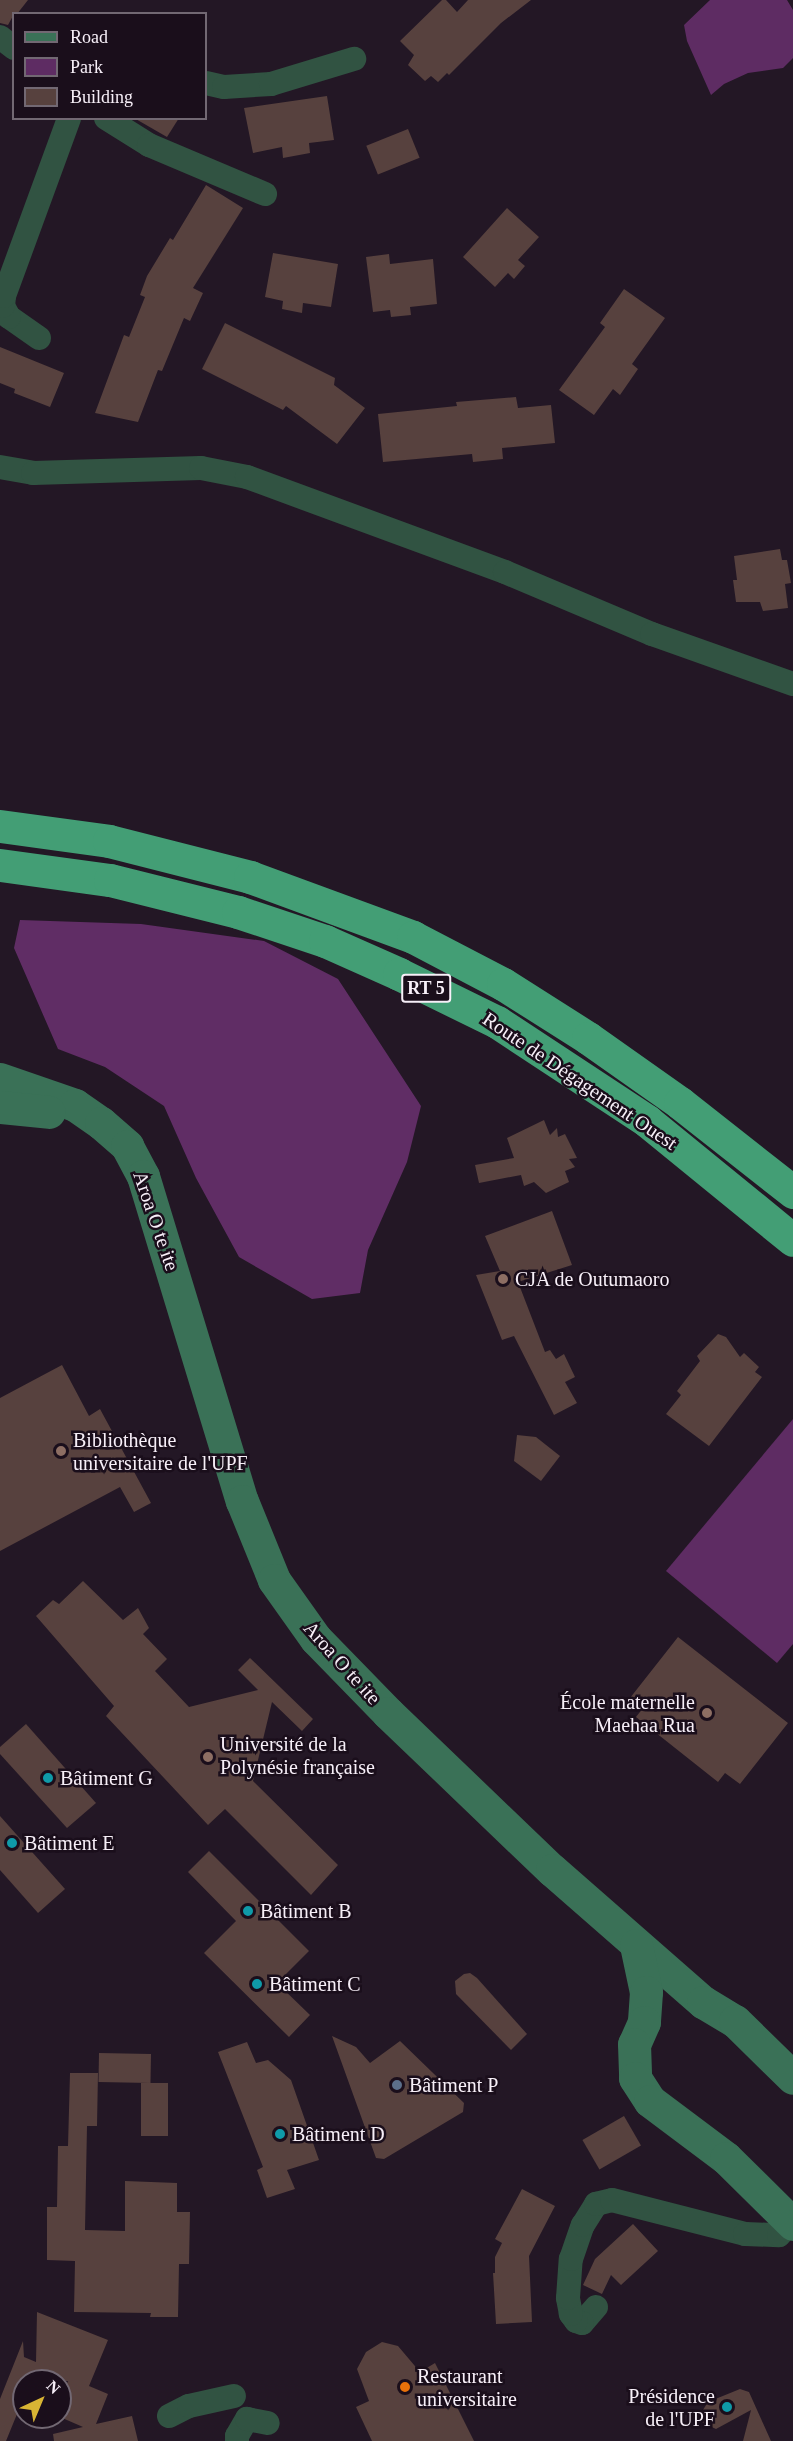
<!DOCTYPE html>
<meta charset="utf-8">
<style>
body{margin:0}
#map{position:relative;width:793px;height:2441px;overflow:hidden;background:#231725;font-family:"Times New Roman",serif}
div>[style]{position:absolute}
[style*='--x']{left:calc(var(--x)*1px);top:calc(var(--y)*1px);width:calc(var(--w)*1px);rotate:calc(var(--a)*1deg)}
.green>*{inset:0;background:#5e2c63}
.forest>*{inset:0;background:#602d65}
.building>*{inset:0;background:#57413e;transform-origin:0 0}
.street>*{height:24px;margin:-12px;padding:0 12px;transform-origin:12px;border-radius:12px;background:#315342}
.secondary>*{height:33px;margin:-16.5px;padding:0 16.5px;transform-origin:16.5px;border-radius:16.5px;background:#3a7157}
.highway>*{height:33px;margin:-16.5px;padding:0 16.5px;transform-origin:16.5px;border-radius:16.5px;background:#439e75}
.dots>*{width:16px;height:16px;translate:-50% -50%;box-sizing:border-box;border:3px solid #1a0e1b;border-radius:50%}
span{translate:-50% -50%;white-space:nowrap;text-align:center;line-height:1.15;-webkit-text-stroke:5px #1a0e1b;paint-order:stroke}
.shield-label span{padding:2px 4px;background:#1a0e1b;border:2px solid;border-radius:4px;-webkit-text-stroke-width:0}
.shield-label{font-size:18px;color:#f7eff8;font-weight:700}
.street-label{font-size:20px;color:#f7eff8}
.poi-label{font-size:20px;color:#f7eff8}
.left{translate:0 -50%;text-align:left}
.right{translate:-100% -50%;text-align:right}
.legend{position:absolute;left:12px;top:12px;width:195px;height:108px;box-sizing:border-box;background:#1a0e1b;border:2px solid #726873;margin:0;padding:8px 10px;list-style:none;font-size:18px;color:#f7eff8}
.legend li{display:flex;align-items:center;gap:12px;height:30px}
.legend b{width:30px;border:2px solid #726873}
.north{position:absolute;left:12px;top:2369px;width:60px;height:60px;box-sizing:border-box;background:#1a0e1b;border:2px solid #726873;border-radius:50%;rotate:44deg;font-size:16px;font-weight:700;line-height:24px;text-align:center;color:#f7eff8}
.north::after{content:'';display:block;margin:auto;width:21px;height:27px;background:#d8b434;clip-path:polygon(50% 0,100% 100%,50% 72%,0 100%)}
</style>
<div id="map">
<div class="green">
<i style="clip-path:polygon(710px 0,787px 0,793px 10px,793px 58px,783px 68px,748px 73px,724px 84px,711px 95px,687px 41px,684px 25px)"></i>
<i style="clip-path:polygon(793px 1419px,793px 1644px,777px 1663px,666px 1571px)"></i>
</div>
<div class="forest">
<i style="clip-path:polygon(20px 920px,141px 924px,264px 941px,338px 979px,421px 1106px,407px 1162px,368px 1250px,360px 1293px,312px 1299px,239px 1257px,196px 1178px,164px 1106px,105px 1067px,58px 1049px,14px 948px)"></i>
</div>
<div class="building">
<i style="clip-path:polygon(0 0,28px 0,17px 14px,14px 14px,8px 25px,0 23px)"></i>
<i style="clip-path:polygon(442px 0,446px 0,457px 12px,468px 0,531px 0,501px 23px,449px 75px,447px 73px,438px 82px,431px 76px,425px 81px,408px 65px,414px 55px,400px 41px)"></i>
<i style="clip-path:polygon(327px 96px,334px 140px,309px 143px,310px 153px,283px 158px,282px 147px,253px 153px,244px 108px)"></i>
<i style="clip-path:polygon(134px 118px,179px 118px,167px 137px)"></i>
<i style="left:408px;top:129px;width:31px;height:45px;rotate:68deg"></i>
<i style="clip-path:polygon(206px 185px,243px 208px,193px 288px,203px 293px,190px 321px,184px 318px,162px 371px,158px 370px,138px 422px,95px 413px,124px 335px,129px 337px,145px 297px,140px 295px,147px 276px,170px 238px,173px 240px)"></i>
<i style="clip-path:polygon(507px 208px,539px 237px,518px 260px,525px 266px,514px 279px,508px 273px,495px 287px,463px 257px)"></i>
<i style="clip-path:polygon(273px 253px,338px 264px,331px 307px,303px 303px,302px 313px,282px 309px,283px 301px,265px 297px)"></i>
<i style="clip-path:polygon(389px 254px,390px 264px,433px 259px,437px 304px,410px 307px,411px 315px,391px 317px,390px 310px,373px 312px,366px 257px)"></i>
<i style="clip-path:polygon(624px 289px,665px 318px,632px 364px,638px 369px,620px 395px,613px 389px,594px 415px,559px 390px,605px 327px,600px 323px)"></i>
<i style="clip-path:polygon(225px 323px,335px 378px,334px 385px,365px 408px,337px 444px,286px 406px,283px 410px,202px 369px)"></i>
<i style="clip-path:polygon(0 347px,64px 373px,50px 407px,14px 393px,15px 389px,0 383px)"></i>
<i style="clip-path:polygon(516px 397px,518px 408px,551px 405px,555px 443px,502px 448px,503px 459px,473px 462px,472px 454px,383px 462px,378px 414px,457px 406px,456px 402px)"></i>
<i style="clip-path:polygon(780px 549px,782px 560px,787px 560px,791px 583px,785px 584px,788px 608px,763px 611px,760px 602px,736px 602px,733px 580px,737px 580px,734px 556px)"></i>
<i style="clip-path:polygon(544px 1120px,550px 1135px,557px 1128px,558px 1137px,565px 1134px,577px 1158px,569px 1159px,575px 1167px,565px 1171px,569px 1182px,546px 1193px,534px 1182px,524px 1186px,521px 1175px,479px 1183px,475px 1165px,514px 1158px,507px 1138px)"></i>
<i style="clip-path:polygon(552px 1211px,572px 1265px,518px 1282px,545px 1352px,550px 1350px,556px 1359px,564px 1354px,575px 1377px,565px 1382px,577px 1403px,554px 1415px,514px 1336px,502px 1340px,476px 1275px,500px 1271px,485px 1236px)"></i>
<i style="clip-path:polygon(718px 1334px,726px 1337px,740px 1357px,744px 1353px,759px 1367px,755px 1372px,762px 1377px,709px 1446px,666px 1414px,681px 1395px,677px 1391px,700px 1361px,697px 1356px)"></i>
<i style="clip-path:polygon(62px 1365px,89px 1416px,100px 1409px,151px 1503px,134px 1512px,120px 1487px,0 1551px,0 1398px)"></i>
<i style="clip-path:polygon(517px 1435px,536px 1437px,560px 1456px,541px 1481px,514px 1461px)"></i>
<i style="clip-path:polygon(83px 1581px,123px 1620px,138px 1608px,149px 1628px,143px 1634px,167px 1659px,155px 1671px,189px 1707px,258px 1690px,238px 1670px,250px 1658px,313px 1719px,302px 1731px,272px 1702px,253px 1781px,338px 1865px,311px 1895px,225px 1809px,208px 1825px,106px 1716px,114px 1706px,36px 1616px,53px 1600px,59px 1604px)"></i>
<i style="clip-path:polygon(678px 1637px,788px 1723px,740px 1784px,725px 1773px,718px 1782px,636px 1717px,643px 1708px,630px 1698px)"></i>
<i style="clip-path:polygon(26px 1724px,96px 1803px,67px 1828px,0 1754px,0 1747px)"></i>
<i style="clip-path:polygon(0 1816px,65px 1889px,38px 1913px,0 1870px)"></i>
<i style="clip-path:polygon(209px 1851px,309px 1951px,277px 1983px,310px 2015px,289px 2037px,204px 1953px,236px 1921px,188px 1872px)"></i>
<i style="clip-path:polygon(470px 1973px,477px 1978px,527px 2034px,511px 2050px,456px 1994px,455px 1981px,464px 1974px)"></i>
<i style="clip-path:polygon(332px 2036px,356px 2047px,370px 2063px,400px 2041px,464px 2103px,463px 2112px,384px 2159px,376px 2158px)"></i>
<i style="clip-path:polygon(247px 2042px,256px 2063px,268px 2060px,291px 2080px,319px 2160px,287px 2170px,295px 2189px,267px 2198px,257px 2170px,263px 2167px,218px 2052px)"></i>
<i style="left:99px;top:2053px;width:52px;height:29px;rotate:1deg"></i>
<i style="clip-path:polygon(70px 2073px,98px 2073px,97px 2126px,87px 2126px,85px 2230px,125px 2231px,125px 2181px,177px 2183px,177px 2212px,190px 2212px,189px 2264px,179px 2264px,178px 2317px,150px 2317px,151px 2313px,74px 2312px,75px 2261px,47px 2260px,47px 2207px,57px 2207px,58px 2146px,68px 2146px)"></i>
<i style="left:141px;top:2083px;width:27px;height:53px"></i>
<i style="left:624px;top:2116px;width:34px;height:48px;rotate:60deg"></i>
<i style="clip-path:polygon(522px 2189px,555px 2206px,529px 2256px,532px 2322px,496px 2324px,493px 2273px,495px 2273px,495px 2257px,502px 2243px,495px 2239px)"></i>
<i style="clip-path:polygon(633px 2224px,658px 2251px,621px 2285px,611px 2275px,602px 2294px,583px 2285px,595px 2259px)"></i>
<i style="clip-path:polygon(37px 2312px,108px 2340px,89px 2386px,108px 2394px,96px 2424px,132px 2416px,138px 2441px,54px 2441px,53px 2434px,83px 2427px,60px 2417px,60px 2400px,68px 2381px,24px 2381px,24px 2397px,6px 2441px,0 2441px,0 2399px,23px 2341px,24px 2357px,36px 2362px)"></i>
<i style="clip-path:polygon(382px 2342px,398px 2346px,420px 2372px,435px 2363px,474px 2441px,372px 2441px,356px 2407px,369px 2401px,357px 2369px,366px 2352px)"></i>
<i style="clip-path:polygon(740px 2389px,749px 2392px,771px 2441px,743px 2441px,751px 2410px,716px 2429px,703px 2423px,701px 2413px,708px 2402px)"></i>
</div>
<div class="street">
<i style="--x:0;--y:37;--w:18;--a:38"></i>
<i style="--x:206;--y:83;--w:18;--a:13"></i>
<i style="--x:224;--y:87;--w:47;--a:-3.7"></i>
<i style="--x:271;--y:84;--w:87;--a:-16.8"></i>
<i style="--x:106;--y:118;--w:51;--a:32.1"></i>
<i style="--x:149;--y:145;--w:126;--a:22.9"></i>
<i style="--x:39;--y:338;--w:37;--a:-145"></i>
<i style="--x:9;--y:317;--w:13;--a:-119"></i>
<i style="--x:3;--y:306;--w:10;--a:-84"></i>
<i style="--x:4;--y:296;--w:189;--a:-69.9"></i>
<i style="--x:0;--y:467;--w:34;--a:10"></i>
<i style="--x:33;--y:473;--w:168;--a:-1.7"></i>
<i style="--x:201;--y:468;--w:47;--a:11.1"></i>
<i style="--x:247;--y:477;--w:275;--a:20.2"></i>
<i style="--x:505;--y:572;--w:160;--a:22.9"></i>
<i style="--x:652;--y:634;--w:150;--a:19.5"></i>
<i style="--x:596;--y:2307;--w:21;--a:131"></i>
<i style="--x:582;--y:2323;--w:6;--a:-162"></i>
<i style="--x:576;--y:2321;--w:9;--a:-126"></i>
<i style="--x:571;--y:2314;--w:16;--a:-101"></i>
<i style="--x:568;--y:2298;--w:39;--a:-86"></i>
<i style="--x:571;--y:2259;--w:36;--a:-71"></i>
<i style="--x:583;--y:2225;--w:25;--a:-58"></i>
<i style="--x:596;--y:2204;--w:16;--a:-14"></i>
<i style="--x:612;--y:2200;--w:137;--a:14.3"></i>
<i style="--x:745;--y:2234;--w:34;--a:2"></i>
<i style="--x:779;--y:2235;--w:18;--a:-45"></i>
<i style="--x:169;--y:2416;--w:22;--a:-27"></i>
<i style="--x:189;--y:2406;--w:46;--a:-12.5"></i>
<i style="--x:237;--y:2441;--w:5;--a:-90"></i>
<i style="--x:237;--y:2436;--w:20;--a:-60"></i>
<i style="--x:247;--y:2419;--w:21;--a:11"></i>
</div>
<div class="secondary">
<i style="--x:0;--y:1079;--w:79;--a:19.1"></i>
<i style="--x:75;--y:1105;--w:32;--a:35"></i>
<i style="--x:101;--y:1123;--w:35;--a:41"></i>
<i style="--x:127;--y:1146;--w:34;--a:62"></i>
<i style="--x:143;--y:1176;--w:340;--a:73.1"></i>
<i style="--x:242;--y:1501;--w:85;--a:67.9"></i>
<i style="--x:274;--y:1580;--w:72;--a:54.6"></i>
<i style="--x:316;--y:1639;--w:103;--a:45.8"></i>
<i style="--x:388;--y:1713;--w:227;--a:43.8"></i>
<i style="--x:552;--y:1870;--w:201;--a:41.2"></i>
<i style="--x:703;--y:2002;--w:37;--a:31"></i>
<i style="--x:735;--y:2021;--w:81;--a:44.5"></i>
<i style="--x:0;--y:1107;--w:49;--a:5.8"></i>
<i style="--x:636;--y:1945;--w:48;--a:78"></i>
<i style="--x:646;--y:1992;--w:30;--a:94"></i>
<i style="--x:644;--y:2022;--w:24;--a:114"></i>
<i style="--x:634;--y:2044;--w:34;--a:88"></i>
<i style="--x:635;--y:2078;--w:27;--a:57"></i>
<i style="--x:650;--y:2101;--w:95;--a:36.9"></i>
<i style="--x:726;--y:2158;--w:94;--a:44.6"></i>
</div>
<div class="highway">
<i style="--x:0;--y:826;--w:110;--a:7.8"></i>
<i style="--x:109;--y:841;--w:146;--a:14.3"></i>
<i style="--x:250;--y:877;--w:174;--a:20.2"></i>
<i style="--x:413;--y:937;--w:102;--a:27.6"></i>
<i style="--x:503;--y:984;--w:101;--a:32.4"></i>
<i style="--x:588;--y:1038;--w:113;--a:35.2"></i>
<i style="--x:680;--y:1103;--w:144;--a:38.2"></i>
<i style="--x:0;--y:865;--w:111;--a:7.8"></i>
<i style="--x:110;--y:880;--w:132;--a:14"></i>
<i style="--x:238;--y:912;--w:92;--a:18.4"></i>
<i style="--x:325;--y:941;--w:81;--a:24"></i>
<i style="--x:399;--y:974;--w:109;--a:26.1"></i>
<i style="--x:497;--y:1022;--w:180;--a:33.4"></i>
<i style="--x:647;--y:1121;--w:188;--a:39.2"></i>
</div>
<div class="dots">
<i style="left:503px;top:1279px;background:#8d6e63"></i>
<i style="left:61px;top:1451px;background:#8d6e63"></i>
<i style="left:707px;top:1713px;background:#8d6e63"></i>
<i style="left:208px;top:1757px;background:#8d6e63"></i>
<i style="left:48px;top:1778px;background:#0f9aa8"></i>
<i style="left:12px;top:1843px;background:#0f9aa8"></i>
<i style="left:248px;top:1911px;background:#0f9aa8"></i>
<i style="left:257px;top:1984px;background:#0f9aa8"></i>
<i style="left:397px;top:2085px;background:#5c6f8a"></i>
<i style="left:280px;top:2134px;background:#0f9aa8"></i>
<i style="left:405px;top:2387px;background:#e8710a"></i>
<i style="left:727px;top:2407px;background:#0f9aa8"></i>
</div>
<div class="shield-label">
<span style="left:426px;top:988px">RT 5</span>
</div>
<div class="street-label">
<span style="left:580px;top:1081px;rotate:34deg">Route de Dégagement Ouest</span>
<span style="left:156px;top:1221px;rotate:71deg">Aroa O te ite</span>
<span style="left:342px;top:1663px;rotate:48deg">Aroa O te ite</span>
</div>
<div class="poi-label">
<span class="left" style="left:515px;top:1279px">CJA de Outumaoro</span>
<span class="left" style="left:73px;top:1452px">Bibliothèque<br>universitaire de l'UPF</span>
<span class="right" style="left:695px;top:1714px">École maternelle<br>Maehaa Rua</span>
<span class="left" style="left:220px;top:1756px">Université de la<br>Polynésie française</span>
<span class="left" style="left:60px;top:1778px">Bâtiment G</span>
<span class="left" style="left:24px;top:1843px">Bâtiment E</span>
<span class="left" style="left:260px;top:1911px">Bâtiment B</span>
<span class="left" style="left:269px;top:1984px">Bâtiment C</span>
<span class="left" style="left:409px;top:2085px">Bâtiment P</span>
<span class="left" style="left:292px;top:2134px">Bâtiment D</span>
<span class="left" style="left:417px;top:2388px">Restaurant<br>universitaire</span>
<span class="right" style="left:715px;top:2408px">Présidence<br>de l'UPF</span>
</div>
<ul class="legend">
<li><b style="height:8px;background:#3a7157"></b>Road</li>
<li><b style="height:16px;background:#5e2c63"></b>Park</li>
<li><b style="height:16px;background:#57413e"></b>Building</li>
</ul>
<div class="north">N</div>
</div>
